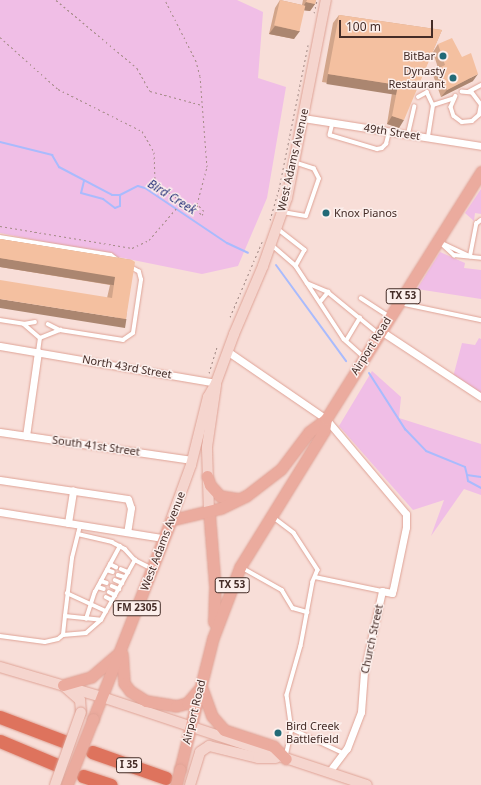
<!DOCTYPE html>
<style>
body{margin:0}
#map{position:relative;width:481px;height:785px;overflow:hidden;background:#f8ded8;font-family:"Noto Sans",sans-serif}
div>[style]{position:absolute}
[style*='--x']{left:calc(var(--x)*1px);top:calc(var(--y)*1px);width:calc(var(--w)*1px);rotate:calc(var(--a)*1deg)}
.green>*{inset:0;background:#f0bee6}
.stream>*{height:2px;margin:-1px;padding:0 1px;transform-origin:1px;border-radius:1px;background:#a9bbfd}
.path>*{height:1px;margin-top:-0.5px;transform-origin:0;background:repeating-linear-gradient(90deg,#a48b86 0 2px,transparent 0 5px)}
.roads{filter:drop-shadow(0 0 1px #dfa396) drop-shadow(0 0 1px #dfa396)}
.service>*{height:3.5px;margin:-1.75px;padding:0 1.75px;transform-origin:1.75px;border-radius:1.75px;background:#fff}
.minor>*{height:7px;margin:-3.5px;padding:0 3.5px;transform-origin:3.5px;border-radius:3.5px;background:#fff}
.secondary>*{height:10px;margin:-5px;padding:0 5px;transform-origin:5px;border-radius:5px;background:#f5d5ce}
.primary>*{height:11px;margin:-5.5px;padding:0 5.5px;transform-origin:5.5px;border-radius:5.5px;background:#ebab9e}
.motorway>*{height:13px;margin:-6.5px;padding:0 6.5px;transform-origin:6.5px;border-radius:6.5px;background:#de735d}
.bridges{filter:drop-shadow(0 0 1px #dfa396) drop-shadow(0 0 1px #dfa396)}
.secondary-bridge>*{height:10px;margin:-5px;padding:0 5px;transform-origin:5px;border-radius:5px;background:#f5d5ce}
.primary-bridge>*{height:11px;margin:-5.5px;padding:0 5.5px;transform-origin:5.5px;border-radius:5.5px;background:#ebab9e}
.wall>*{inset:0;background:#d2a58a}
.shaded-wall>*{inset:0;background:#ab8670;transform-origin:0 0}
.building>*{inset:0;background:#f4c0a0;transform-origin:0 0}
.dots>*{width:11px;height:11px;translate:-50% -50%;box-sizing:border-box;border:2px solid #fcefec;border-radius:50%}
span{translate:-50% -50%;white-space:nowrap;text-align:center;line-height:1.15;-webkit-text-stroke:3px #fcefec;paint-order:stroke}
.shield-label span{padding:1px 3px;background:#fcefec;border:1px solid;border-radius:3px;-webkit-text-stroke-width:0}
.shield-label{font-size:10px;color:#442c27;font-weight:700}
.poi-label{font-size:11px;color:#442c27}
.right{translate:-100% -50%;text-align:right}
.left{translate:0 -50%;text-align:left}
.street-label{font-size:11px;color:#442c27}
.water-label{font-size:12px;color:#262f79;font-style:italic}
.scale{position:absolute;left:339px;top:20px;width:94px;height:18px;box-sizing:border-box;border:2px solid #442c27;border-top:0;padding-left:5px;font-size:12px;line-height:14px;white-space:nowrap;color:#442c27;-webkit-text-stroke:3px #fcefec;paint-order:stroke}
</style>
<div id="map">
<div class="green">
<i style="clip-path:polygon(0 0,237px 0,263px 12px,258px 78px,286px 87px,267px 198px,238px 266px,202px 274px,0 233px)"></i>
<i style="clip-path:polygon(481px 189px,481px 214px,475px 213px,474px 221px,465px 213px)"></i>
<i style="clip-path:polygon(440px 252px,465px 263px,464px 268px,481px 270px,481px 299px,417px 289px)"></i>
<i style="clip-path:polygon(479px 338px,481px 339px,481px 397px,453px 377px,462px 343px,475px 345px)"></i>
<i style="clip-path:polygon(372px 371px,401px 397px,399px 418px,481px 444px,481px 495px,464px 489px,431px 536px,444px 500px,413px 510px,339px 426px)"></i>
</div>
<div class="stream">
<i style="--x:0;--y:142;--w:54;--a:14"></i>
<i style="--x:52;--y:155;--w:14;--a:60"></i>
<i style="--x:59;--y:167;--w:60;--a:27.8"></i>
<i style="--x:112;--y:195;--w:8;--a:0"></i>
<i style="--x:120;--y:195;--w:20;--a:-27"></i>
<i style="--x:138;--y:186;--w:7;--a:16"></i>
<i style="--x:145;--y:188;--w:99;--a:33.9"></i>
<i style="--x:227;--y:243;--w:23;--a:25"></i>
<i style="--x:84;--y:181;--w:12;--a:104"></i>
<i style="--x:81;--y:193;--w:23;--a:15"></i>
<i style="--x:103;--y:199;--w:15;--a:37"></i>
<i style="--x:115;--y:208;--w:5;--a:-22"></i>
<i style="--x:120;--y:206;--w:11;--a:-90"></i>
<i style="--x:276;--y:265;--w:119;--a:53.9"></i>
<i style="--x:369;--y:373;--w:67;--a:57.3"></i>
<i style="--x:405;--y:429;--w:30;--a:46"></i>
<i style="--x:426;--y:451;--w:42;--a:22.3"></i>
<i style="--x:465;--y:467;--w:8;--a:76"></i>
<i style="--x:467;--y:475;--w:14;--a:8"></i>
<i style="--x:467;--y:475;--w:6;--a:81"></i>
<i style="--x:468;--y:481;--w:15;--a:28"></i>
</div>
<div class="path">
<i style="--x:56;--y:0;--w:106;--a:40"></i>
<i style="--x:137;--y:68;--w:26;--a:61"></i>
<i style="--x:150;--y:91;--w:54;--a:15.1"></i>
<i style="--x:314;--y:13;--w:13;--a:-77"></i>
<i style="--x:0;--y:37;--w:78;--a:41.9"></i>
<i style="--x:58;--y:89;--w:94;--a:26.6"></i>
<i style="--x:142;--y:131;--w:24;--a:60"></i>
<i style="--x:154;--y:152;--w:33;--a:88"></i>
<i style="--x:155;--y:185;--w:23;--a:29"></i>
<i style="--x:175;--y:196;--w:11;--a:56"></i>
<i style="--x:181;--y:205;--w:11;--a:15"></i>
<i style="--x:192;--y:208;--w:7;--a:-27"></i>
<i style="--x:198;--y:205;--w:4;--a:117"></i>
<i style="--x:196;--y:209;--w:8;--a:45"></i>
<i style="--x:202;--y:215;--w:4;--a:-63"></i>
<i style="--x:204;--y:211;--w:10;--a:-135"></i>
<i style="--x:197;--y:204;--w:38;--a:-75"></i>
<i style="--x:207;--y:167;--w:91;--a:-94.4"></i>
<i style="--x:200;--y:76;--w:16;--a:-105"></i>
<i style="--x:196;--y:61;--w:68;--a:-116.9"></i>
<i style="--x:270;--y:220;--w:32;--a:-74"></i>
<i style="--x:279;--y:189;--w:147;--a:-78.6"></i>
<i style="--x:0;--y:226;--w:134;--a:9.5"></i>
<i style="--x:132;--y:248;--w:19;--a:-25"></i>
<i style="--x:149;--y:240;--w:48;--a:-49.3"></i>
<i style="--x:230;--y:317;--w:82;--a:-66.9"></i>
<i style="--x:209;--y:373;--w:28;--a:-73"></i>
</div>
<div class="roads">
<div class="service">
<i style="--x:468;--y:92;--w:15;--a:-28"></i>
<i style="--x:456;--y:96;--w:12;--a:114"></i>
<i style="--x:451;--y:107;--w:9;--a:72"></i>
<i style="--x:454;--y:116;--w:10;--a:37"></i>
<i style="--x:462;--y:122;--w:10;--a:-6"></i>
<i style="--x:472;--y:121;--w:9;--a:-41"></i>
<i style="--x:479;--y:115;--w:10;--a:-79"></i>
<i style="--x:481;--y:105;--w:15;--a:-127"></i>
<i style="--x:472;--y:93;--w:10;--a:-174"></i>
<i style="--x:418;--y:97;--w:10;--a:-29"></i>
<i style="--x:427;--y:92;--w:14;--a:65"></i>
<i style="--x:333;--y:123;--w:12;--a:104"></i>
<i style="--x:330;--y:135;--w:49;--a:16.6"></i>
<i style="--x:377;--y:149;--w:5;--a:-11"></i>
<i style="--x:382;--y:148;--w:6;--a:-45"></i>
<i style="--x:386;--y:144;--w:12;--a:-76"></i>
<i style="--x:408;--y:134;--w:28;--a:-77"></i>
<i style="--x:428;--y:137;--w:32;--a:-81"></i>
<i style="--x:433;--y:105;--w:22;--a:-18"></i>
<i style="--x:283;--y:212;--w:23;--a:10"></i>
<i style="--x:306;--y:216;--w:39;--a:-71"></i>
<i style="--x:319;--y:179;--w:11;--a:-117"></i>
<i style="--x:314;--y:169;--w:20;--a:-162"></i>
<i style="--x:278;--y:229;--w:34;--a:38"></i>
<i style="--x:305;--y:250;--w:18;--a:119"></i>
<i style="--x:296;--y:266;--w:87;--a:56.7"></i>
<i style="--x:344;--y:339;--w:25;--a:42"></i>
<i style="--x:0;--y:237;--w:112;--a:9.2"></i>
<i style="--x:111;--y:255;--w:9;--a:36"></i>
<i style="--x:439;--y:241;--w:21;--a:43"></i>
<i style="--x:454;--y:255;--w:27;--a:6"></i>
<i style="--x:444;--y:244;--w:29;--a:25"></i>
<i style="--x:272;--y:245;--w:32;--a:41"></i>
<i style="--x:470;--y:256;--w:33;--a:-79"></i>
<i style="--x:476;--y:224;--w:6;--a:-39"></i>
<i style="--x:307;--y:283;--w:23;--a:23"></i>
<i style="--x:328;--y:292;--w:65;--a:39.4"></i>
<i style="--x:361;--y:298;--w:33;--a:33"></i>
<i style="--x:320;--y:302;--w:13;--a:-51"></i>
<i style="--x:400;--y:303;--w:83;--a:11.9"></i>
<i style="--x:0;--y:320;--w:24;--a:9"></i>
<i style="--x:24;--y:324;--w:21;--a:41"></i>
<i style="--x:40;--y:338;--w:22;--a:-22"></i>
<i style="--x:60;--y:330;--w:64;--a:9"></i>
<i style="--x:123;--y:340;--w:12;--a:-35"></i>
<i style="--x:133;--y:333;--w:54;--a:-81.4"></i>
<i style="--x:141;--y:280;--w:8;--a:-104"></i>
<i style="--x:139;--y:272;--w:10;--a:-151"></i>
<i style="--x:24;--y:324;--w:11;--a:-10"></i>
<i style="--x:48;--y:324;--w:13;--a:27"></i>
<i style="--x:346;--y:341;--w:27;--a:-59"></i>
<i style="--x:38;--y:352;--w:14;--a:-82"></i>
<i style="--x:273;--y:517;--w:26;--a:37"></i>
<i style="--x:294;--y:533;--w:44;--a:57"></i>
<i style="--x:318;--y:570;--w:13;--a:113"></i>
<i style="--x:313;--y:582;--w:65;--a:100.6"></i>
<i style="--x:301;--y:646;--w:51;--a:105.9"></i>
<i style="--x:287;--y:695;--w:34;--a:82"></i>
<i style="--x:292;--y:729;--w:29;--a:102"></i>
<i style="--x:78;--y:534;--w:35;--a:13"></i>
<i style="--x:112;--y:542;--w:15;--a:28"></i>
<i style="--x:125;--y:549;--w:15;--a:48"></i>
<i style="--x:135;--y:560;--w:18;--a:27"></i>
<i style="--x:110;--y:564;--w:7;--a:27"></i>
<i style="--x:241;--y:567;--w:47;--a:29.3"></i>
<i style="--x:282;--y:590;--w:21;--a:59"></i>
<i style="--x:293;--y:608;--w:15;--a:16"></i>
<i style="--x:121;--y:569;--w:8;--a:23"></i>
<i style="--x:107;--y:570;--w:6;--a:18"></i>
<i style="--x:118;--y:575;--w:7;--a:16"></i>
<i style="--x:315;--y:577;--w:68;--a:11.8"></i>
<i style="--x:115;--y:580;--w:8;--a:23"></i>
<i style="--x:101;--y:581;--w:6;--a:18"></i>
<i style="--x:112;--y:586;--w:8;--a:23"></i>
<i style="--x:98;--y:587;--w:6;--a:18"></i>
<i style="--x:109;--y:592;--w:7;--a:27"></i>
<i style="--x:67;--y:593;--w:43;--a:24.8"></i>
<i style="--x:106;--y:597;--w:7;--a:27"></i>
<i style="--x:65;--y:616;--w:58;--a:-83.1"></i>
<i style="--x:72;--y:558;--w:34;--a:-76"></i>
<i style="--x:86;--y:619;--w:28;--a:-72"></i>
<i style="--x:95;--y:592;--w:52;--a:-61.5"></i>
<i style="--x:63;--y:635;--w:19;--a:-84"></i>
<i style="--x:65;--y:616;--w:36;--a:6"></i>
<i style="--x:0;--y:636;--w:45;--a:7.6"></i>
<i style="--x:45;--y:642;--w:13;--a:-13"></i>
<i style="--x:58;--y:639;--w:6;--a:-39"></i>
<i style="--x:63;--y:635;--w:23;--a:-5"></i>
<i style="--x:86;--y:633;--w:20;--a:-41"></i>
<i style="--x:101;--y:620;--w:69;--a:-60.5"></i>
<i style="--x:292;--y:729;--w:56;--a:25.2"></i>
</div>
<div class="minor">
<i style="--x:303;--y:118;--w:180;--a:8.9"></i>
<i style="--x:381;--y:331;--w:120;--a:33.4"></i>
<i style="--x:0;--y:346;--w:219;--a:9.7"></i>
<i style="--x:227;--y:351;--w:120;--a:34.5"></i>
<i style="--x:326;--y:419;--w:124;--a:49.9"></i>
<i style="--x:406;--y:514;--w:13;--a:90"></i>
<i style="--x:406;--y:527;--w:63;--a:101.8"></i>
<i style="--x:393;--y:589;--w:4;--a:104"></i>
<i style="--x:392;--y:593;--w:10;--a:-169"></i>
<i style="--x:382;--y:591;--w:83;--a:102.5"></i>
<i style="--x:364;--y:672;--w:40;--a:94.3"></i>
<i style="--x:361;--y:712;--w:39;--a:111"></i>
<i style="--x:347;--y:748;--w:31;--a:127"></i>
<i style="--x:0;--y:432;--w:194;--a:8.3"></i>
<i style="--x:26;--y:436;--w:85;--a:-81.9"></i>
<i style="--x:0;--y:480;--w:129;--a:8.4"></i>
<i style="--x:128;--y:499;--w:9;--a:72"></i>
<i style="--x:131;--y:508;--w:24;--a:99"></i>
<i style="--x:0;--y:512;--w:165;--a:9.1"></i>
<i style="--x:68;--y:523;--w:33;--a:-81"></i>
</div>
<div class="secondary">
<i style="--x:209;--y:512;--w:65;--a:-91.8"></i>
<i style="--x:207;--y:447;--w:63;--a:-81.7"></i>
<i style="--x:171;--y:520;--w:59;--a:-70"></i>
<i style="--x:191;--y:465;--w:70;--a:-76"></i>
<i style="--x:208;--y:397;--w:16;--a:-60"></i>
<i style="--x:216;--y:383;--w:52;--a:-69.8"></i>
<i style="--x:234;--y:334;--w:74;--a:-66.9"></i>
<i style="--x:263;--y:266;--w:72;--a:-70.6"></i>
<i style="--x:287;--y:198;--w:202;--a:-78.9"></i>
<i style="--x:0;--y:667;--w:106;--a:16.4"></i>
<i style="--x:102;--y:697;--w:279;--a:18.4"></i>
<i style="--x:65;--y:687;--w:20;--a:41"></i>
<i style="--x:80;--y:700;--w:12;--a:85"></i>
<i style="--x:190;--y:785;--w:34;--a:-73"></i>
<i style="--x:200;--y:752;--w:11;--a:-34"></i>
<i style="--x:209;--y:746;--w:50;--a:13.8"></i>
<i style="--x:258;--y:758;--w:18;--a:0"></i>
</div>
<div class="primary">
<i style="--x:207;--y:476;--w:9;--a:72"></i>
<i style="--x:210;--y:485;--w:15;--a:48"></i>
<i style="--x:220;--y:496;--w:19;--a:9"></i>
<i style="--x:209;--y:512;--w:74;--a:85.4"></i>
<i style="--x:215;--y:586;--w:36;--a:92"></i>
<i style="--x:122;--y:654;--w:29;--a:86"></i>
<i style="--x:124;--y:683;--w:10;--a:53"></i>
<i style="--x:130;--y:691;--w:19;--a:32"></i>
<i style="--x:146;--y:701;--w:30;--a:9"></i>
<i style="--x:176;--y:706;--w:11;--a:-15"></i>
<i style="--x:187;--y:703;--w:18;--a:-49"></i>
<i style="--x:63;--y:685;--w:29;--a:-16"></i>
<i style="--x:91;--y:677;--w:35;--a:-41"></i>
<i style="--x:201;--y:686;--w:32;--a:70"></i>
<i style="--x:212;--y:716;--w:18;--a:49"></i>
<i style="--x:224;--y:730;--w:52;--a:18.1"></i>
<i style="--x:273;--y:746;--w:18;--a:45"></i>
<i style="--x:93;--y:719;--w:214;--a:-68.6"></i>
<i style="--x:171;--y:520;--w:51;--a:-13.5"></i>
<i style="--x:221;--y:508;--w:28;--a:-26"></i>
<i style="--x:246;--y:496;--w:44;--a:-37.6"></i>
<i style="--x:281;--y:469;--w:46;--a:-52.9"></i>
<i style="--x:309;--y:432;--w:21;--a:-37"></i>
<i style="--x:180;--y:769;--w:135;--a:-75.9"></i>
<i style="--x:213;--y:638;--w:76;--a:-69.2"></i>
<i style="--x:240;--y:567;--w:160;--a:-58.3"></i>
<i style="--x:324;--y:431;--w:12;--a:-81"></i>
<i style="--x:326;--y:419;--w:292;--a:-57.9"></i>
</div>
<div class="motorway">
<i style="--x:0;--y:717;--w:71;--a:20.7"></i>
<i style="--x:0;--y:741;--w:62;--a:22.8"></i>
<i style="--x:92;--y:752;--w:78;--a:19.4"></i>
<i style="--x:83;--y:776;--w:29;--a:18"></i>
</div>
</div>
<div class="bridges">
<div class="secondary-bridge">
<i style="--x:55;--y:785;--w:77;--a:-70.4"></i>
</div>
<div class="primary-bridge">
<i style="--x:67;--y:785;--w:71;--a:-68.5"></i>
<i style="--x:176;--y:785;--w:16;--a:-76"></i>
</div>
</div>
<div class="wall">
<i style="clip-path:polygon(280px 0,302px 5px,303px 0,316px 0,315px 4px,310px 11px,304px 10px,294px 39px,269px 34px,275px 8px)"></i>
<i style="clip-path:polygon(339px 15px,442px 30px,399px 128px,387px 124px,392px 93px,322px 82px,333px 23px)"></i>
<i style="clip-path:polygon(438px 44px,473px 81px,441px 97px,433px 75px,438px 68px,433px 52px)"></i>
<i style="clip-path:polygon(0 239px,132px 260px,126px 319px,121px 327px,107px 298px,110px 285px,0 267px)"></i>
</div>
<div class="shaded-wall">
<i style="clip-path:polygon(306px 2px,315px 4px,310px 11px,301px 10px)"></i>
<i style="clip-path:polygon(275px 26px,300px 31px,294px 39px,269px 34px)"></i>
<i style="left:328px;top:74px;width:71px;height:10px;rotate:9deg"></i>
<i style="clip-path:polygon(478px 74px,473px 81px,441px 97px,447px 90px)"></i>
<i style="clip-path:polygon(392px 116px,404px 120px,399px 128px,387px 124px)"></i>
<i style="left:0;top:258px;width:117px;height:9px;rotate:9deg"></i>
<i style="left:0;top:299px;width:128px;height:9px;rotate:9deg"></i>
</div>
<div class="building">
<i style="left:280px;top:0;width:26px;height:26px;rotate:13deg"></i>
<i style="clip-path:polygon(307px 0,316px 0,315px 4px,306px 2px)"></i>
<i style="clip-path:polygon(339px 15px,442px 30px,404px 120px,392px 116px,398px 85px,328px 74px)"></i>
<i style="clip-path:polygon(452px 38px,462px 57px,471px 53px,478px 74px,447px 90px,439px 68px,445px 65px,438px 44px)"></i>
<i style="clip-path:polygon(0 239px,132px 260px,135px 262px,126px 319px,0 299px,0 280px,112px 298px,115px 277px,0 258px)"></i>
</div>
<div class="dots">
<i style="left:443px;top:56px;background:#226a77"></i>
<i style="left:453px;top:78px;background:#226a77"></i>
<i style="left:326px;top:213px;background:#226a77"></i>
<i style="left:278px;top:733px;background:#226a77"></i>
</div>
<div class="shield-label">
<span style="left:403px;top:296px">TX 53</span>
<span style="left:232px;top:585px">TX 53</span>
<span style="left:137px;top:608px">FM 2305</span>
<span style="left:129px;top:765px">I 35</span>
</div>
<div class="poi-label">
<span class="right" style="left:435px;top:56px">BitBar</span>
<span class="right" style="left:445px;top:78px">Dynasty<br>Restaurant</span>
<span class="left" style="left:334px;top:213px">Knox Pianos</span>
<span class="left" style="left:286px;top:733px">Bird Creek<br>Battlefield</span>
</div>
<div class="street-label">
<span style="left:392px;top:132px;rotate:9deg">49th Street</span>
<span style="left:293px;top:160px;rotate:-77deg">West Adams Avenue</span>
<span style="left:371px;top:346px;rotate:-58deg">Airport Road</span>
<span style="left:127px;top:367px;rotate:10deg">North 43rd Street</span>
<span style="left:96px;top:446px;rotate:8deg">South 41st Street</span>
<span style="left:163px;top:541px;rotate:-69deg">West Adams Avenue</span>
<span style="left:372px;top:639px;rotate:-78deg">Church Street</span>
<span style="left:194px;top:712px;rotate:-76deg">Airport Road</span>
</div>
<div class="water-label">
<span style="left:172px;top:197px;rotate:32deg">Bird Creek</span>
</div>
<div class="scale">100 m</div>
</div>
